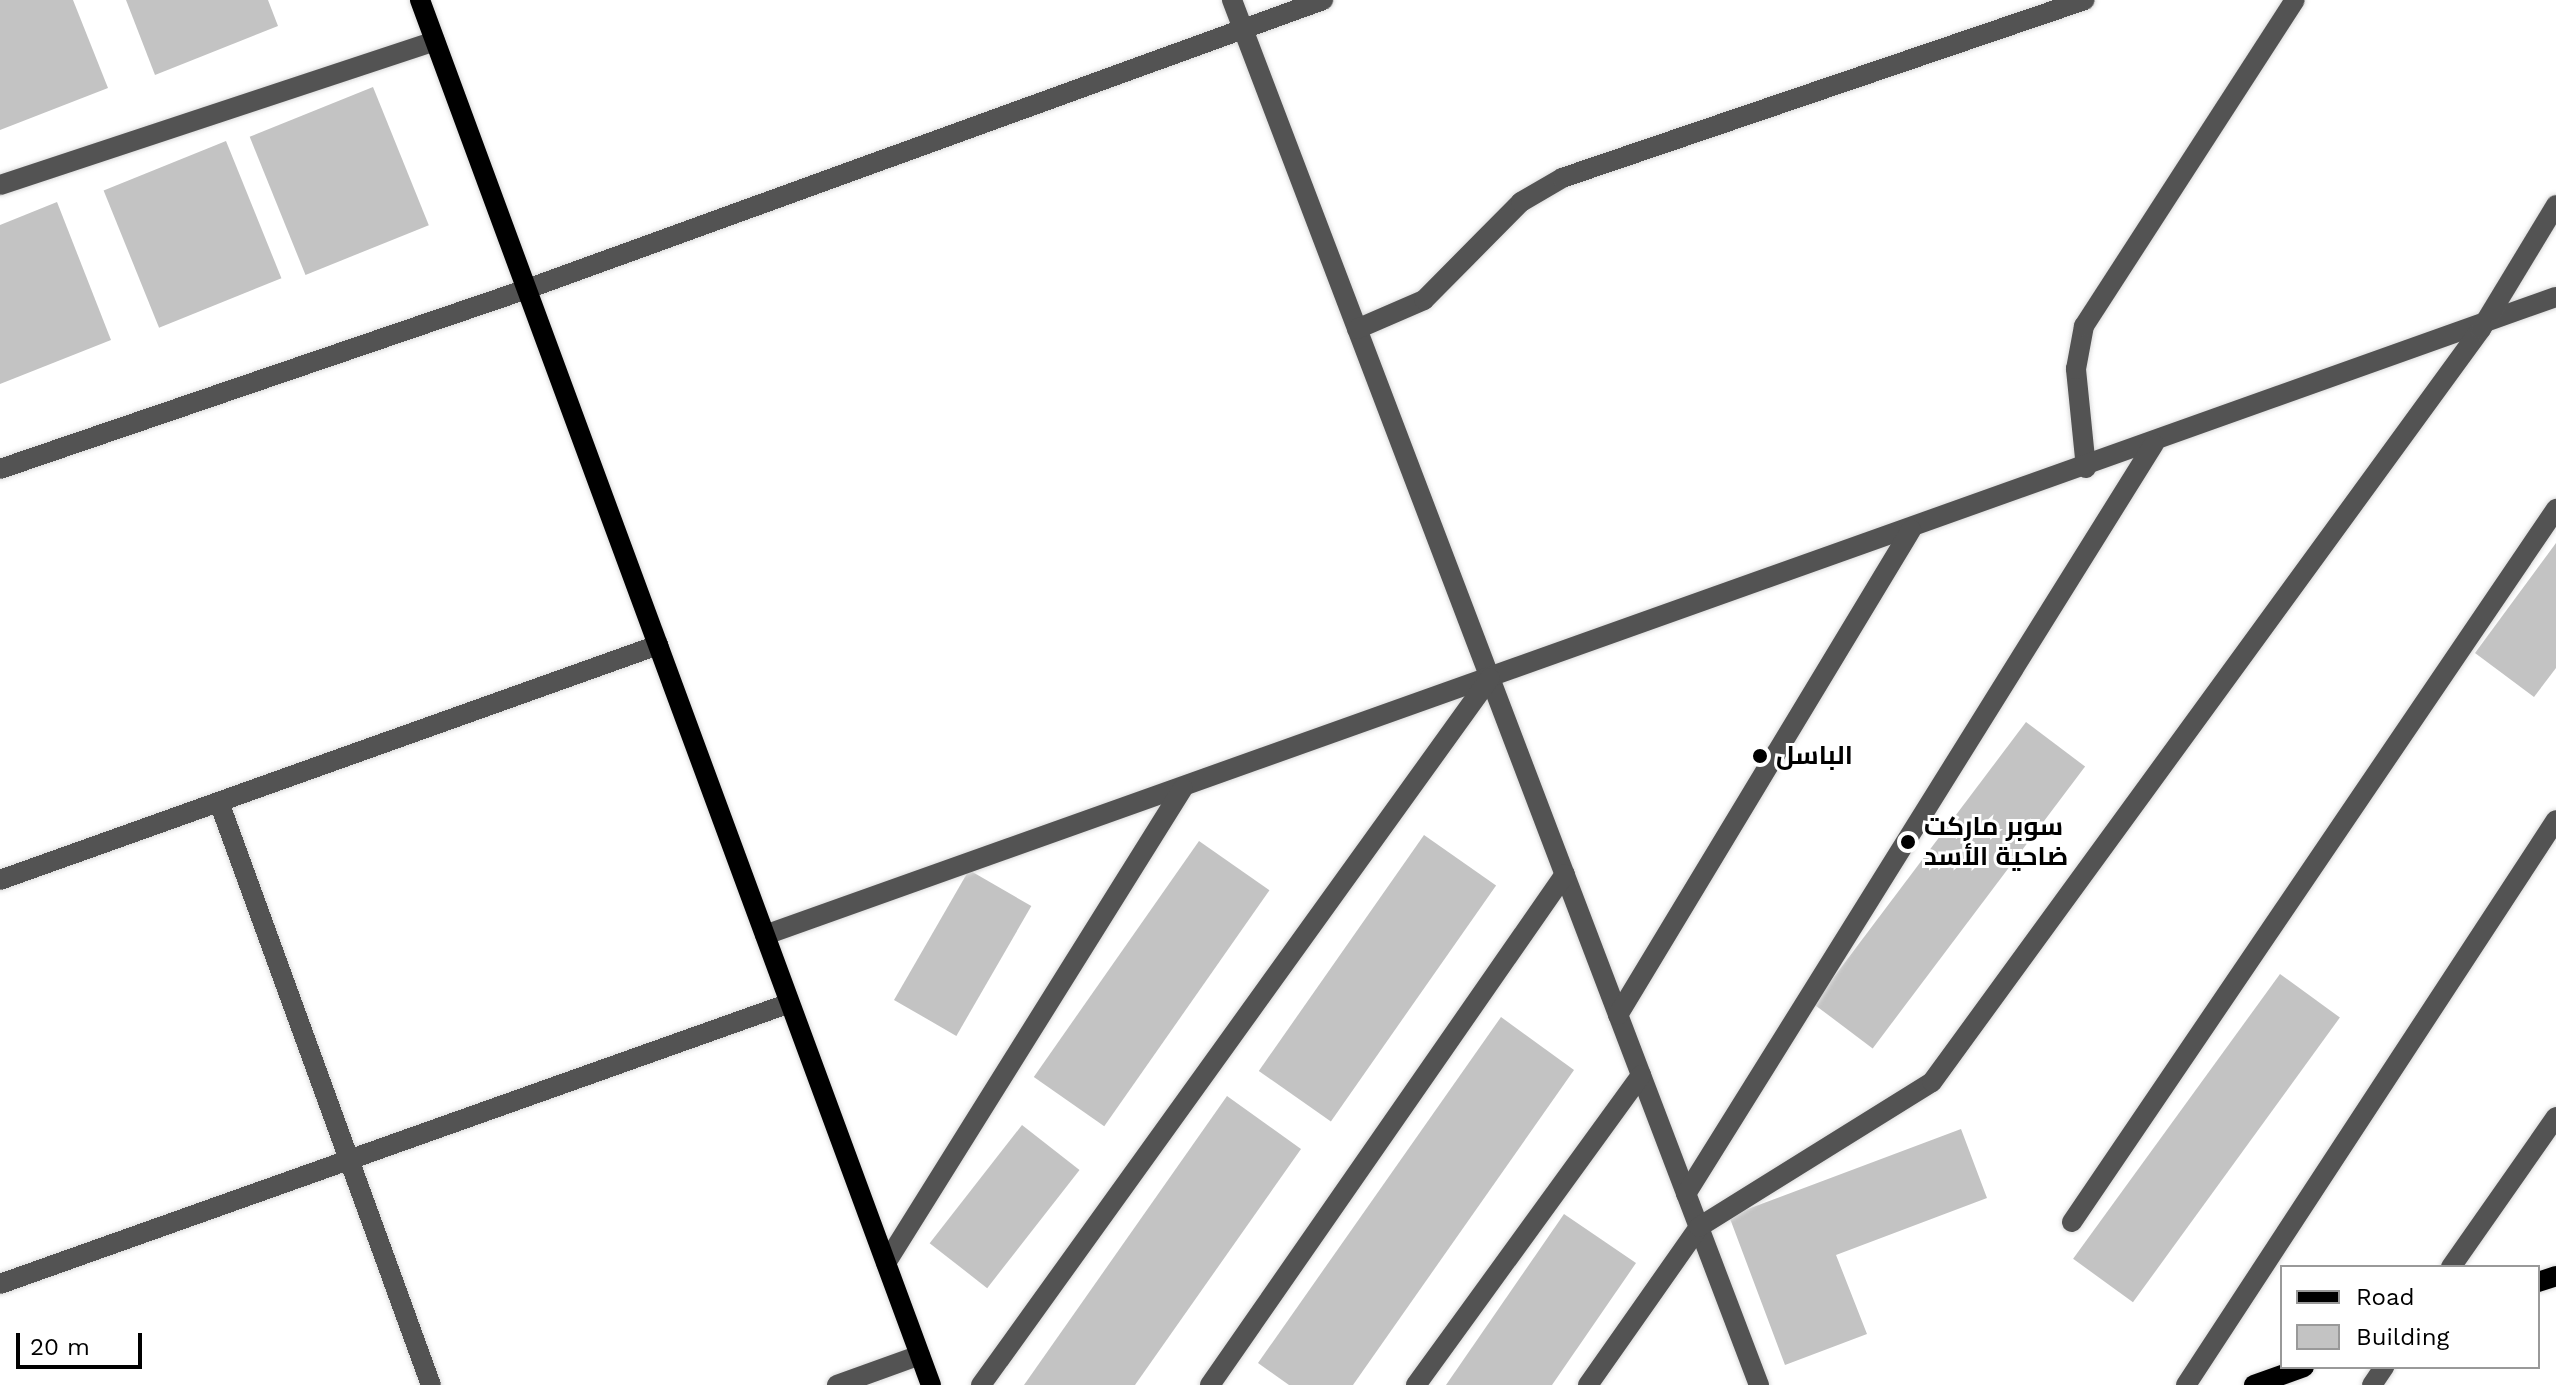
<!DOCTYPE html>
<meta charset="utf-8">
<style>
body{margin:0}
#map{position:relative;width:2556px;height:1385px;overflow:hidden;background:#fff;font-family:"Work Sans",Cairo,sans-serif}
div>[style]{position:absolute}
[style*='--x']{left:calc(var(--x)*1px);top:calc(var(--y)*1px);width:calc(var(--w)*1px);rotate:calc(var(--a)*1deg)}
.building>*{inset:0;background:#c3c3c3;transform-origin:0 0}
.roads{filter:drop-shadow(0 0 2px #dbdbdb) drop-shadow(0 0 2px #dbdbdb)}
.minor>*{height:20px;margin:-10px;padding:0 10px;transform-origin:10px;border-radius:10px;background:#535353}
.major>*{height:20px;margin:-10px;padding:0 10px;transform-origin:10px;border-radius:10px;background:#000}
.dots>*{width:22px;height:22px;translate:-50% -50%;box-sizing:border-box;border:4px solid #fff;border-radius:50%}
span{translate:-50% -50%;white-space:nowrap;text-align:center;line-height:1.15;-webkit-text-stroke:6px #fff;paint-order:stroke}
.poi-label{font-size:26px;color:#000;font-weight:700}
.left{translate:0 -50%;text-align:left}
.legend{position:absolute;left:2280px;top:1265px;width:260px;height:104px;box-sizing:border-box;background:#fff;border:2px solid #999;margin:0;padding:10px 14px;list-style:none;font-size:24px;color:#000}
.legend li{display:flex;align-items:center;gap:16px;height:40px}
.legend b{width:40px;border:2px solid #999}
.scale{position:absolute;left:16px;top:1333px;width:126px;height:36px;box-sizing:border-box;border:4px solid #000;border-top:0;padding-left:10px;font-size:24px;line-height:28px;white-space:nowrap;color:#000;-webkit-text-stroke:6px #fff;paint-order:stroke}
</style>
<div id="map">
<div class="building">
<i style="clip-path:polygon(0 0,73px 0,108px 88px,0 130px)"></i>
<i style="clip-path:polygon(126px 0,268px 0,278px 26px,155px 75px)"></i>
<i style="left:373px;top:87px;width:149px;height:133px;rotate:68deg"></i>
<i style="left:226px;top:141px;width:148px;height:132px;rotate:68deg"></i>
<i style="clip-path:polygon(57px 202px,111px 340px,0 384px,0 225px)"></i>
<i style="clip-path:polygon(2556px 543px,2556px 668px,2534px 697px,2475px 653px)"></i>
<i style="left:2026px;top:722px;width:74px;height:353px;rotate:37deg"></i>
<i style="left:1424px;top:835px;width:88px;height:288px;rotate:35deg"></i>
<i style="left:1199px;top:841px;width:86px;height:288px;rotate:35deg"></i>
<i style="left:969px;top:870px;width:72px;height:150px;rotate:30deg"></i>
<i style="left:2280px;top:974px;width:74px;height:352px;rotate:36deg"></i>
<i style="clip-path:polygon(1501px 1017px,1574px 1070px,1353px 1385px,1289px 1385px,1258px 1363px)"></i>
<i style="clip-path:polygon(1227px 1096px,1301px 1149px,1135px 1385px,1024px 1385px)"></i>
<i style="left:1022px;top:1125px;width:73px;height:150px;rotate:38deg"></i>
<i style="clip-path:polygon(1961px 1129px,1987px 1198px,1836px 1255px,1867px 1334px,1785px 1365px,1729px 1216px)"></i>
<i style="clip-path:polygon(1564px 1214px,1636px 1263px,1552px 1385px,1446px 1385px)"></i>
</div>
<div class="roads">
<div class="minor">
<i style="--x:1232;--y:0;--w:1482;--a:69.17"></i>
<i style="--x:0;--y:185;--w:458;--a:-18.3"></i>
<i style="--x:1357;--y:329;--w:73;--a:-23.4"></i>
<i style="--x:1424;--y:300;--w:138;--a:-45.3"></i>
<i style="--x:1521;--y:202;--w:48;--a:-30.3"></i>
<i style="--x:1562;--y:178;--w:552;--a:-18.8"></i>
<i style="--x:2086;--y:468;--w:100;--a:-95.8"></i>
<i style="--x:2076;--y:369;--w:44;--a:-79.5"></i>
<i style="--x:2084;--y:326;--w:388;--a:-57.1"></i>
<i style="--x:0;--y:469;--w:557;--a:-18.86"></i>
<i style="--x:527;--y:289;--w:847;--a:-19.95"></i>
<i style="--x:219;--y:802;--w:620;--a:70.02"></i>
<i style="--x:0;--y:880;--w:699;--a:-19.65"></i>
<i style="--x:765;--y:935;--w:1901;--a:-19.61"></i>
<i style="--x:1618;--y:1015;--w:567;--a:-58.86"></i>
<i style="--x:1686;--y:1194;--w:884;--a:-58.04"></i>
<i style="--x:2072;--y:1222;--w:862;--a:-55.83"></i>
<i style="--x:886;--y:1263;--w:560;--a:-57.98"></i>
<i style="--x:2451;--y:1267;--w:183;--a:-55"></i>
<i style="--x:0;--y:1284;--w:838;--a:-19.58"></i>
<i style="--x:837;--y:1385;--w:88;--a:-19.9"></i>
<i style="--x:981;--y:1385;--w:871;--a:-54.25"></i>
<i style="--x:1210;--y:1385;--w:622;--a:-55.21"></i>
<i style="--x:1416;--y:1385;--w:383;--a:-54"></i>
<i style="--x:1588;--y:1385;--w:193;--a:-54.9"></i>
<i style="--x:1699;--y:1227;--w:274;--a:-31.9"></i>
<i style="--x:1932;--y:1082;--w:932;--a:-53.9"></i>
<i style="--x:2481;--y:329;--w:145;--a:-58.8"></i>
<i style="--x:2186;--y:1385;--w:675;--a:-56.78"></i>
<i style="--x:2372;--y:1385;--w:22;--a:-56"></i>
</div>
<div class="major">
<i style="--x:420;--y:0;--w:1476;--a:69.75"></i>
<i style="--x:2538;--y:1282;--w:19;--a:-18"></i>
<i style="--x:2254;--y:1385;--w:53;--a:-19.8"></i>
</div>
</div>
<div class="dots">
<i style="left:1760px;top:756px;background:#000"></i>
<i style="left:1908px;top:842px;background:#000"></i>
</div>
<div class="poi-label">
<span class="left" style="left:1776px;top:756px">الباسل</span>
<span class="left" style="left:1924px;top:842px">سوبر ماركت<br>ضاحية الأسد</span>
</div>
<ul class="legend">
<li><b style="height:10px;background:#000"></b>Road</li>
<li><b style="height:22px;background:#c3c3c3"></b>Building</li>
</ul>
<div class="scale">20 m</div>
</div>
